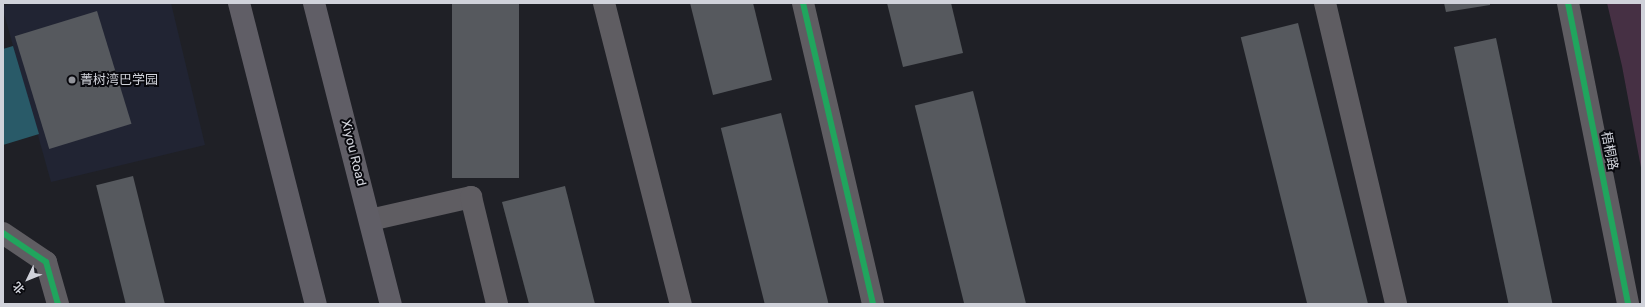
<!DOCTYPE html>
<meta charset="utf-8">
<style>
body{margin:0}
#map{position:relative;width:1645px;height:307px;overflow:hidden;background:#1f2026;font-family:Rubik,"Noto Sans SC",sans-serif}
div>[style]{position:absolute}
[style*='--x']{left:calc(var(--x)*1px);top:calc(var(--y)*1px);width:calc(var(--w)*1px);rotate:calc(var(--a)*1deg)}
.built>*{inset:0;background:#212433}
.green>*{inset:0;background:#463044}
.water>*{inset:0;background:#295a68}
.building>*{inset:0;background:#56595e;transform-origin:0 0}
.minor>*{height:22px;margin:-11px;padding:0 11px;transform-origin:11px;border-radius:11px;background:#5f5d62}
.major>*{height:22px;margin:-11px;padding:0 11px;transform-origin:11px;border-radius:11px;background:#605e66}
.cycleway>*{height:6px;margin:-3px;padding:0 3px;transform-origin:3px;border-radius:3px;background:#20a55d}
.dots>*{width:11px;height:11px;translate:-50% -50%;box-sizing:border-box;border:2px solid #08080d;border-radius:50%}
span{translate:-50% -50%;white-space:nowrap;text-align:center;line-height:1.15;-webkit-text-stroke:4px #08080d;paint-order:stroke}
.poi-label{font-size:13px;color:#d0d2da}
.left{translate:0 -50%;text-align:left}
.street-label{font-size:13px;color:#d0d2da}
.frame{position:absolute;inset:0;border:4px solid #d0d2da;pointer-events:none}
.north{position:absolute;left:8px;top:259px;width:40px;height:40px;-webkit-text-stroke:3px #08080d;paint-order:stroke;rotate:227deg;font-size:11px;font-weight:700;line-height:16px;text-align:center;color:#d0d2da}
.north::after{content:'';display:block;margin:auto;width:14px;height:18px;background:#d0d2da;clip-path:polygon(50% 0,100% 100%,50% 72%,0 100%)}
</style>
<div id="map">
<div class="built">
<i style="clip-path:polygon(13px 3px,171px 3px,205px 145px,51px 182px,3px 10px,3px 6px)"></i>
</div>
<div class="green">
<i style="clip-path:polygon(1607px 3px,1642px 3px,1642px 173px,1622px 66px)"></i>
</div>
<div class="water">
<i style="clip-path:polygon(13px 46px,39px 134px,3px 145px,3px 49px)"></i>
</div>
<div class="building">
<i style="left:452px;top:3px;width:67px;height:175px"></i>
<i style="clip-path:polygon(690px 3px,753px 3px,772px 80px,713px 95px)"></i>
<i style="clip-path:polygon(887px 3px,951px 3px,963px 53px,903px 67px)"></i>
<i style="clip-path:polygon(1444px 3px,1490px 3px,1490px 5px,1446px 12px)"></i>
<i style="left:97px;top:11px;width:118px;height:86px;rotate:73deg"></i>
<i style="left:1298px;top:23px;width:290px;height:59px;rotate:76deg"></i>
<i style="left:1496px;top:38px;width:272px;height:43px;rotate:78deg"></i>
<i style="left:973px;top:91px;width:219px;height:60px;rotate:76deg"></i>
<i style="left:781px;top:113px;width:197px;height:62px;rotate:76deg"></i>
<i style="left:133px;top:176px;width:132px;height:38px;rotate:76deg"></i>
<i style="clip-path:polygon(565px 186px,595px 304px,529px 304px,502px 202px)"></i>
</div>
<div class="minor">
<i style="--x:604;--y:3;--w:311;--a:75.7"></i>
<i style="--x:803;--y:3;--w:309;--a:76.9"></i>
<i style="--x:1325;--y:3;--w:309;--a:76.7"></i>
<i style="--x:1568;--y:3;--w:307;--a:78.7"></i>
<i style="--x:370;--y:220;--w:104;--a:-12.8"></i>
<i style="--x:471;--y:197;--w:110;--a:76.3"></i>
<i style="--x:3;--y:233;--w:52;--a:34"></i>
<i style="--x:46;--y:262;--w:44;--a:74.1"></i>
</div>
<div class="major">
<i style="--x:239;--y:3;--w:311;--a:75.7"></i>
<i style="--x:314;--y:3;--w:311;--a:75.7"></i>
</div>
<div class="cycleway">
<i style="--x:803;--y:3;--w:309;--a:76.9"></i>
<i style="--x:1568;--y:3;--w:307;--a:78.7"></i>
<i style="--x:3;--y:233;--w:52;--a:34"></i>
<i style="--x:46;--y:262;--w:44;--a:74.1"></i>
</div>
<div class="dots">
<i style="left:72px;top:80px;background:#92949b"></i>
</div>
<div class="poi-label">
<span class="left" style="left:80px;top:80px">菁树湾巴学园</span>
</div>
<div class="street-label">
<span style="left:1609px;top:151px;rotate:79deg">梧桐路</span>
<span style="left:353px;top:153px;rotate:76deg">Xiyou Road</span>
</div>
<div class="frame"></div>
<div class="north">北</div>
</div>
